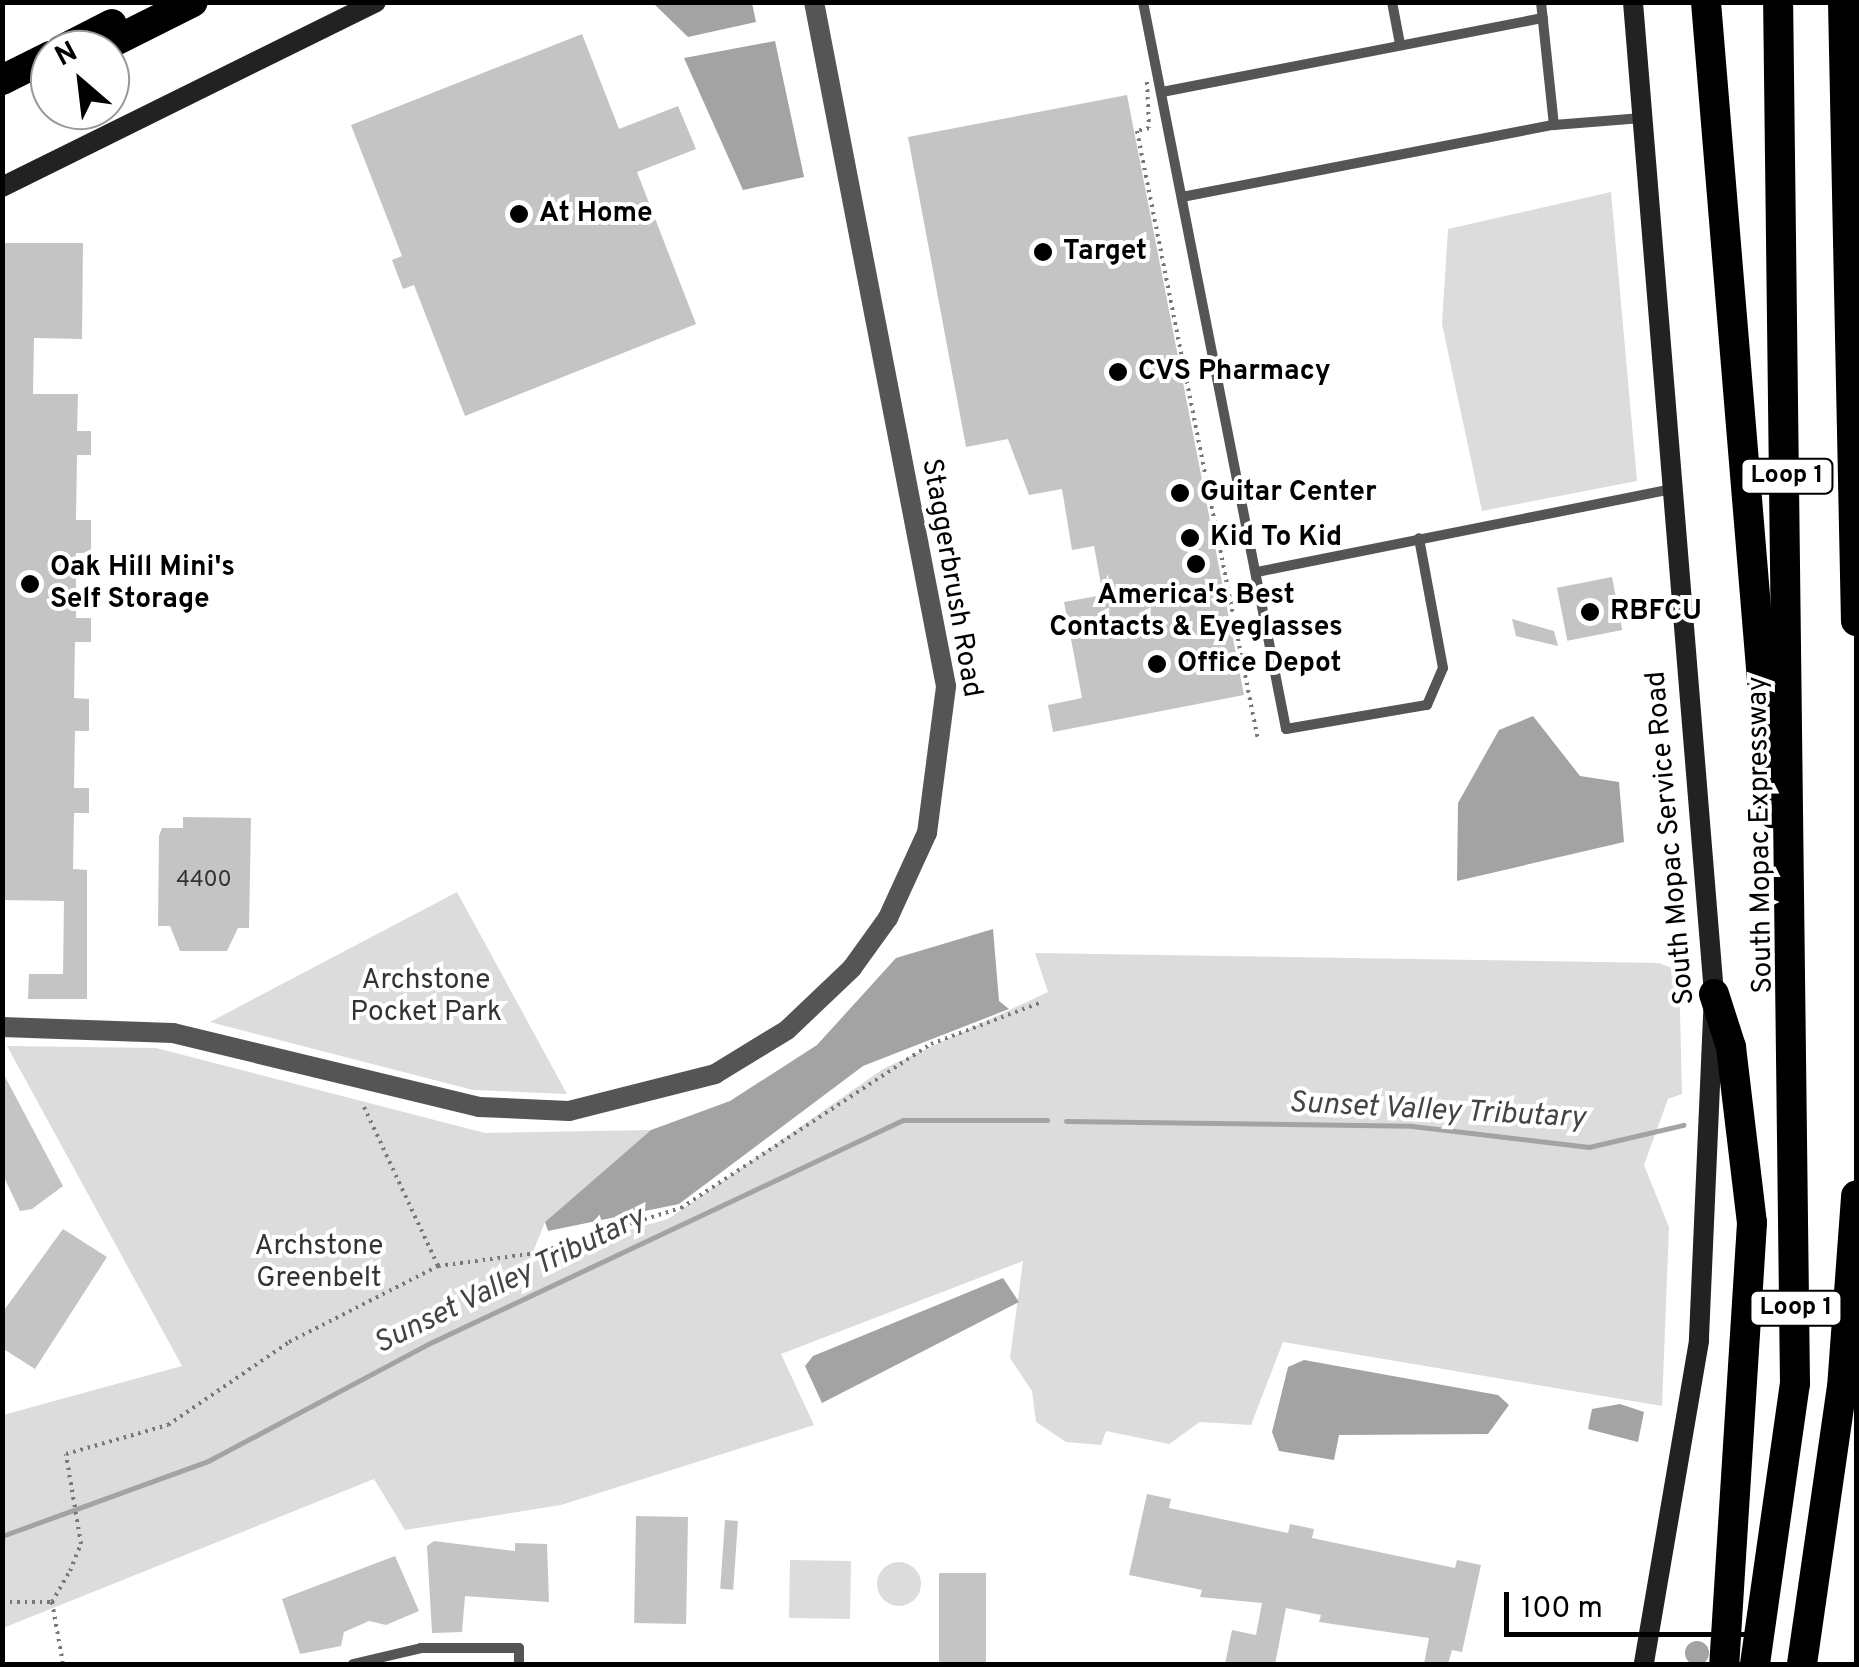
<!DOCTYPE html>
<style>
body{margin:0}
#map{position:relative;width:1859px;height:1667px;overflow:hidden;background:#fff;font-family:Overpass,sans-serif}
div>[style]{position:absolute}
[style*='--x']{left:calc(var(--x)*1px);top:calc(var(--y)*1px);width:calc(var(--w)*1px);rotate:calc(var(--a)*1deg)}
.green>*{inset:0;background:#dcdcdc;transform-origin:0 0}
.round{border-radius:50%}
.water>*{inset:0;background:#a3a3a3}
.stream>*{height:5px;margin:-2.5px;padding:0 2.5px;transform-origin:2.5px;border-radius:2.5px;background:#a3a3a3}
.building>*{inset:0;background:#c4c4c4;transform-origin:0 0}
.path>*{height:4px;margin-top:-2px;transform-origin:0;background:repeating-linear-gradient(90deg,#777 0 2.5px,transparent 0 7.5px)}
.lane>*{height:10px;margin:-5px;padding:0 5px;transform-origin:5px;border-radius:5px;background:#555}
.street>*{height:20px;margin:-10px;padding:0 10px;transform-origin:10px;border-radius:10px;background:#555}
.secondary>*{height:20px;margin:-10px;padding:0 10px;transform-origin:10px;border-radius:10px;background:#222}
.highway>*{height:30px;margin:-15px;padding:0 15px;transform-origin:15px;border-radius:15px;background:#000}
.dots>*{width:28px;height:28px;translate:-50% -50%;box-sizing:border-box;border:5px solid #fff;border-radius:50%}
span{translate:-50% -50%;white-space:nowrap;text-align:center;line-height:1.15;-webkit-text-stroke:8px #fff;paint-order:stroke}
.number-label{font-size:22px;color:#313131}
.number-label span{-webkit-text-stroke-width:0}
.shield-label span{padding:2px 8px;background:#fff;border:2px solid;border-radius:8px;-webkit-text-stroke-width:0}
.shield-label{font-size:25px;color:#000;font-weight:700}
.poi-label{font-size:28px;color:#000;font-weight:700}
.left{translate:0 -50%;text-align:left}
.street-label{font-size:28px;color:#000}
.park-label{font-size:28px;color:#333}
.water-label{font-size:30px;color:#444;font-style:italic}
.frame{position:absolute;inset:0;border:5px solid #000;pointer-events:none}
.north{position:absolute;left:30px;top:30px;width:100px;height:100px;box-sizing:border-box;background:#fff;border:2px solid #999;border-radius:50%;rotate:332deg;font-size:28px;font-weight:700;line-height:40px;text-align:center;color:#000}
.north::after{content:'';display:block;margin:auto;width:35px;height:45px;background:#000;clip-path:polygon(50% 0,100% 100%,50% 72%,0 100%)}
.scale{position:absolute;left:1504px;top:1592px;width:265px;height:45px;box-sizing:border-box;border:5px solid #000;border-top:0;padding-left:12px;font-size:30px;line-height:35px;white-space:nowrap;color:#000;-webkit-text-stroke:8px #fff;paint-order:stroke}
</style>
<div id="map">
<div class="green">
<i style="clip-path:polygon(1611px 192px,1637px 481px,1482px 511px,1442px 324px,1448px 229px)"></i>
<i style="clip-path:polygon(457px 892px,567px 1094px,473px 1090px,210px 1022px)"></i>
<i style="clip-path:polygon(1035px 953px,1659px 963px,1679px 971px,1682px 1094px,1668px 1099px,1644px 1165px,1669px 1227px,1662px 1406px,1283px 1342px,1251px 1425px,1200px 1422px,1169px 1444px,1106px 1431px,1101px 1445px,1066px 1442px,1036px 1422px,1032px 1391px,1010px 1358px,1023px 1261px,781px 1354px,814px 1425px,561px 1505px,405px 1530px,374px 1479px,3px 1628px,3px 1415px,182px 1366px,7px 1046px,156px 1048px,485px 1133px,651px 1130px,545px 1222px,531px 1257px,668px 1219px,883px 1069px,1048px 992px)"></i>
<i style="left:790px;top:1560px;width:61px;height:58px;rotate:1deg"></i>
<i class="round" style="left:877px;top:1562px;width:44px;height:44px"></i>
</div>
<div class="water">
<i style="clip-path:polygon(653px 3px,752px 3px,756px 22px,688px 37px)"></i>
<i style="clip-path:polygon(775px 41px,804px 177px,743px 190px,684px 58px)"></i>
<i style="clip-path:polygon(1533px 716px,1580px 776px,1619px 782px,1624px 842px,1457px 881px,1458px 803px,1499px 730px)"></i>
<i style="clip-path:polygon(993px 929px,999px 1001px,1009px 1009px,863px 1066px,679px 1204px,548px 1231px,545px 1222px,651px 1130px,730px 1101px,817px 1045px,896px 958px)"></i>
<i style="clip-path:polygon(1003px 1278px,1019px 1302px,822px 1403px,805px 1366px,813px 1356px)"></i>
<i style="clip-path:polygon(1304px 1360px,1498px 1395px,1509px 1405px,1488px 1434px,1339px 1435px,1334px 1460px,1279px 1451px,1272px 1432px,1288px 1367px)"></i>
<i style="clip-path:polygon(1620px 1404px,1644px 1412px,1638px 1442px,1588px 1429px,1592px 1409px)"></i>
<i class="round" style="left:1685px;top:1641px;width:24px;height:24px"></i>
</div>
<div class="stream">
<i style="--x:1066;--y:1121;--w:346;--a:0.8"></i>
<i style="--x:1412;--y:1126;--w:178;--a:6.8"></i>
<i style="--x:1589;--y:1147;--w:97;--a:-13.2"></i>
<i style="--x:2;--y:1536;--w:219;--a:-20"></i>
<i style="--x:208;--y:1461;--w:249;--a:-28"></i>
<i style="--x:428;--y:1344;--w:525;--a:-25.25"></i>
<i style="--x:903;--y:1120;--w:144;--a:0"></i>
</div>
<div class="building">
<i style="clip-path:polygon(582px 34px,619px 129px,678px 106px,696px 149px,637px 172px,696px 324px,465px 416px,414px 285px,403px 289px,392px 260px,402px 256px,351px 125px)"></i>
<i style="clip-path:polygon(1127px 95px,1244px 695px,1053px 732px,1048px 705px,1082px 698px,1064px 602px,1103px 595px,1094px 546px,1072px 550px,1062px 489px,1029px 495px,1008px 439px,966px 447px,908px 137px)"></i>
<i style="clip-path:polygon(2px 243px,83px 243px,82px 339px,34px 338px,33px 394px,78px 394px,77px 431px,91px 431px,91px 455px,77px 455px,76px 520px,91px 520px,91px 553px,76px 553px,76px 618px,91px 618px,91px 642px,75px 642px,74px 698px,89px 699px,89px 731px,75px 731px,74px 788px,89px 788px,89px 813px,74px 813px,73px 869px,87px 870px,87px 999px,28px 999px,29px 974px,63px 974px,64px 901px,2px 900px)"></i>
<i style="left:1612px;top:577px;width:54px;height:56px;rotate:79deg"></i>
<i style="clip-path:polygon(1512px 619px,1554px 631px,1558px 646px,1516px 636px)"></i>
<i style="clip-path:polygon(183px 817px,251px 818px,249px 928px,238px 928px,227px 951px,180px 951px,170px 926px,158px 926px,159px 836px,162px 828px,183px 828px)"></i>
<i style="clip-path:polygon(2px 1071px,63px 1186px,32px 1209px,20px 1211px,2px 1173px)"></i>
<i style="clip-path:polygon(63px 1229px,107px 1257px,35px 1369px,2px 1348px,2px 1313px)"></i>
<i style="clip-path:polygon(1147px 1494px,1171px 1499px,1169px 1508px,1288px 1533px,1290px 1524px,1314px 1529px,1312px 1538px,1455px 1568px,1457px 1560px,1481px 1565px,1462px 1652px,1452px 1650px,1448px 1664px,1424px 1664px,1429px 1638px,1319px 1622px,1321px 1615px,1286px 1608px,1275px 1664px,1225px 1664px,1232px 1630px,1256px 1635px,1262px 1603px,1200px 1597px,1202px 1590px,1129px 1575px)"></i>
<i style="left:636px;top:1516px;width:52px;height:107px;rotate:1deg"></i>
<i style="left:725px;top:1520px;width:13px;height:69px;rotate:4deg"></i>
<i style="clip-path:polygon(434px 1541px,515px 1551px,515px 1543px,547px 1544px,549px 1602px,465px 1596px,462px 1632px,432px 1633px,427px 1546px)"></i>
<i style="clip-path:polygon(395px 1556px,419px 1611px,386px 1625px,369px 1621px,344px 1632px,341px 1646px,300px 1654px,282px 1599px)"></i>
<i style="left:939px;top:1573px;width:47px;height:91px"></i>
</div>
<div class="path">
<i style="--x:1147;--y:82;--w:46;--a:87.5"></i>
<i style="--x:1149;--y:128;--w:12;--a:166"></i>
<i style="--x:1137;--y:131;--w:621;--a:78.76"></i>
<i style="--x:364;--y:1107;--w:175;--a:65"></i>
<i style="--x:2;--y:1602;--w:50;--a:0"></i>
<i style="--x:52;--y:1602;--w:36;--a:-60"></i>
<i style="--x:70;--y:1571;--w:29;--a:-68"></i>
<i style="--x:81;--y:1544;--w:91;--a:-99.5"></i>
<i style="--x:66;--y:1454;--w:106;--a:-15.9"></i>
<i style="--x:168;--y:1425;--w:147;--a:-34.4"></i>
<i style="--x:289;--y:1342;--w:167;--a:-27"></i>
<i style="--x:438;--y:1266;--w:100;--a:-7.5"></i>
<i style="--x:537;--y:1253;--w:151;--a:-17.4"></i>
<i style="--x:681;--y:1208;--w:299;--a:-33.3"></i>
<i style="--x:931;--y:1044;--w:119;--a:-20.7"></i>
<i style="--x:52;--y:1602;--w:63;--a:79.9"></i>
</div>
<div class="lane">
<i style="--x:1143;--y:2;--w:741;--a:78.87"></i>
<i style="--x:1286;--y:729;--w:143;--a:-9.7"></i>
<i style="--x:1427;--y:705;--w:40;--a:-66.6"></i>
<i style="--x:1443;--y:668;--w:132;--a:-100.5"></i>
<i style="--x:1392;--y:2;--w:43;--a:79.2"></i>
<i style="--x:1541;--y:2;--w:124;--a:84"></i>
<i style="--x:1554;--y:125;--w:88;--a:-4.5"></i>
<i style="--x:1162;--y:92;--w:388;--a:-11"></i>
<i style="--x:1182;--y:197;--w:379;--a:-11"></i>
<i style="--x:1257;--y:572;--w:420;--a:-11.3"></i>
<i style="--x:353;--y:1664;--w:70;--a:-13.2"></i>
<i style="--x:421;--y:1648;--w:98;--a:0"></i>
<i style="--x:519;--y:1648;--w:16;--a:90"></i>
</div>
<div class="street">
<i style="--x:2;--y:1027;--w:171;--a:2"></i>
<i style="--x:173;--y:1033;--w:315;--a:13.6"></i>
<i style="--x:479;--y:1107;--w:90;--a:2.5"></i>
<i style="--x:569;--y:1111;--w:151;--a:-14.2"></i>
<i style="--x:715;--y:1074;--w:84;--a:-31.4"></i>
<i style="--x:787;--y:1030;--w:90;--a:-43.6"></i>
<i style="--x:852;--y:968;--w:62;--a:-54.2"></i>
<i style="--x:888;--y:918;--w:94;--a:-65.4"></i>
<i style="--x:927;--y:833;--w:148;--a:-82.6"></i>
<i style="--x:946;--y:686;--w:697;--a:-100.92"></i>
</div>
<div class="secondary">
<i style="--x:1633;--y:2;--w:995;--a:85.33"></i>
<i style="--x:1714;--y:994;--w:347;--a:92.5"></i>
<i style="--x:1699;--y:1341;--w:328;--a:99.7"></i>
<i style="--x:2;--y:187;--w:417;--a:-26.3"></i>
</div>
<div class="highway">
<i style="--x:1706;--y:2;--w:814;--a:85.28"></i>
<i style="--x:1843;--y:2;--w:619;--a:88.8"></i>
<i style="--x:61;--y:50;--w:57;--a:-27"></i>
<i style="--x:97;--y:50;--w:107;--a:-26.6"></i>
<i style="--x:2;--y:80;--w:54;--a:-26.6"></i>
<i style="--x:1714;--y:994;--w:56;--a:72.2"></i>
<i style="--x:1731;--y:1047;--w:177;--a:83.2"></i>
<i style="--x:1752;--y:1223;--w:442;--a:93.6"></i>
<i style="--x:1755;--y:1664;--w:283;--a:-81.9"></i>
<i style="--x:1795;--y:1384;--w:1382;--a:-90.7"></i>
<i style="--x:1802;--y:1664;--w:279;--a:-81.8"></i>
<i style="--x:1842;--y:1388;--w:193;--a:-85.8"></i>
</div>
<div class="dots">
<i style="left:519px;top:214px;background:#000"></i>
<i style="left:1043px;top:252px;background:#000"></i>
<i style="left:1118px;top:372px;background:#000"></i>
<i style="left:1180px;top:493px;background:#000"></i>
<i style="left:1190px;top:538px;background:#000"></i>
<i style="left:1196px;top:564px;background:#000"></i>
<i style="left:30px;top:584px;background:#000"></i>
<i style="left:1590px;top:612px;background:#000"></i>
<i style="left:1157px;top:664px;background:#000"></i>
</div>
<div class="number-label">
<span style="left:204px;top:881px">4400</span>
</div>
<div class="shield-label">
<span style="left:1787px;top:476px">Loop 1</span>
<span style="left:1796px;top:1308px">Loop 1</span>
</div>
<div class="poi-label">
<span class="left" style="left:539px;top:214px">At Home</span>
<span class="left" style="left:1063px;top:252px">Target</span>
<span class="left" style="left:1138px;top:372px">CVS Pharmacy</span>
<span class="left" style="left:1200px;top:493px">Guitar Center</span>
<span class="left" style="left:1210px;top:538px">Kid To Kid</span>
<span class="left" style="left:50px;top:584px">Oak Hill Mini's<br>Self Storage</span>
<span style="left:1196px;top:612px">America's Best<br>Contacts &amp; Eyeglasses</span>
<span class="left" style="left:1610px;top:612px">RBFCU</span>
<span class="left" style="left:1177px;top:664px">Office Depot</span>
</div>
<div class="street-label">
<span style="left:951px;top:578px;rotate:80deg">Staggerbrush Road</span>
<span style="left:1761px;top:835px;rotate:-91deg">South Mopac Expressway</span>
<span style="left:1671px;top:838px;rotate:-95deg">South Mopac Service Road</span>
</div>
<div class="park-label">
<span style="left:426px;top:997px">Archstone<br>Pocket Park</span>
<span style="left:319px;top:1263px">Archstone<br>Greenbelt</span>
</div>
<div class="water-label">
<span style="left:1437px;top:1112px;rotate:3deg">Sunset Valley Tributary</span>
<span style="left:510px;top:1282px;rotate:-26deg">Sunset Valley Tributary</span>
</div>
<div class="frame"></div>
<div class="north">N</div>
<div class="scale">100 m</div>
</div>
